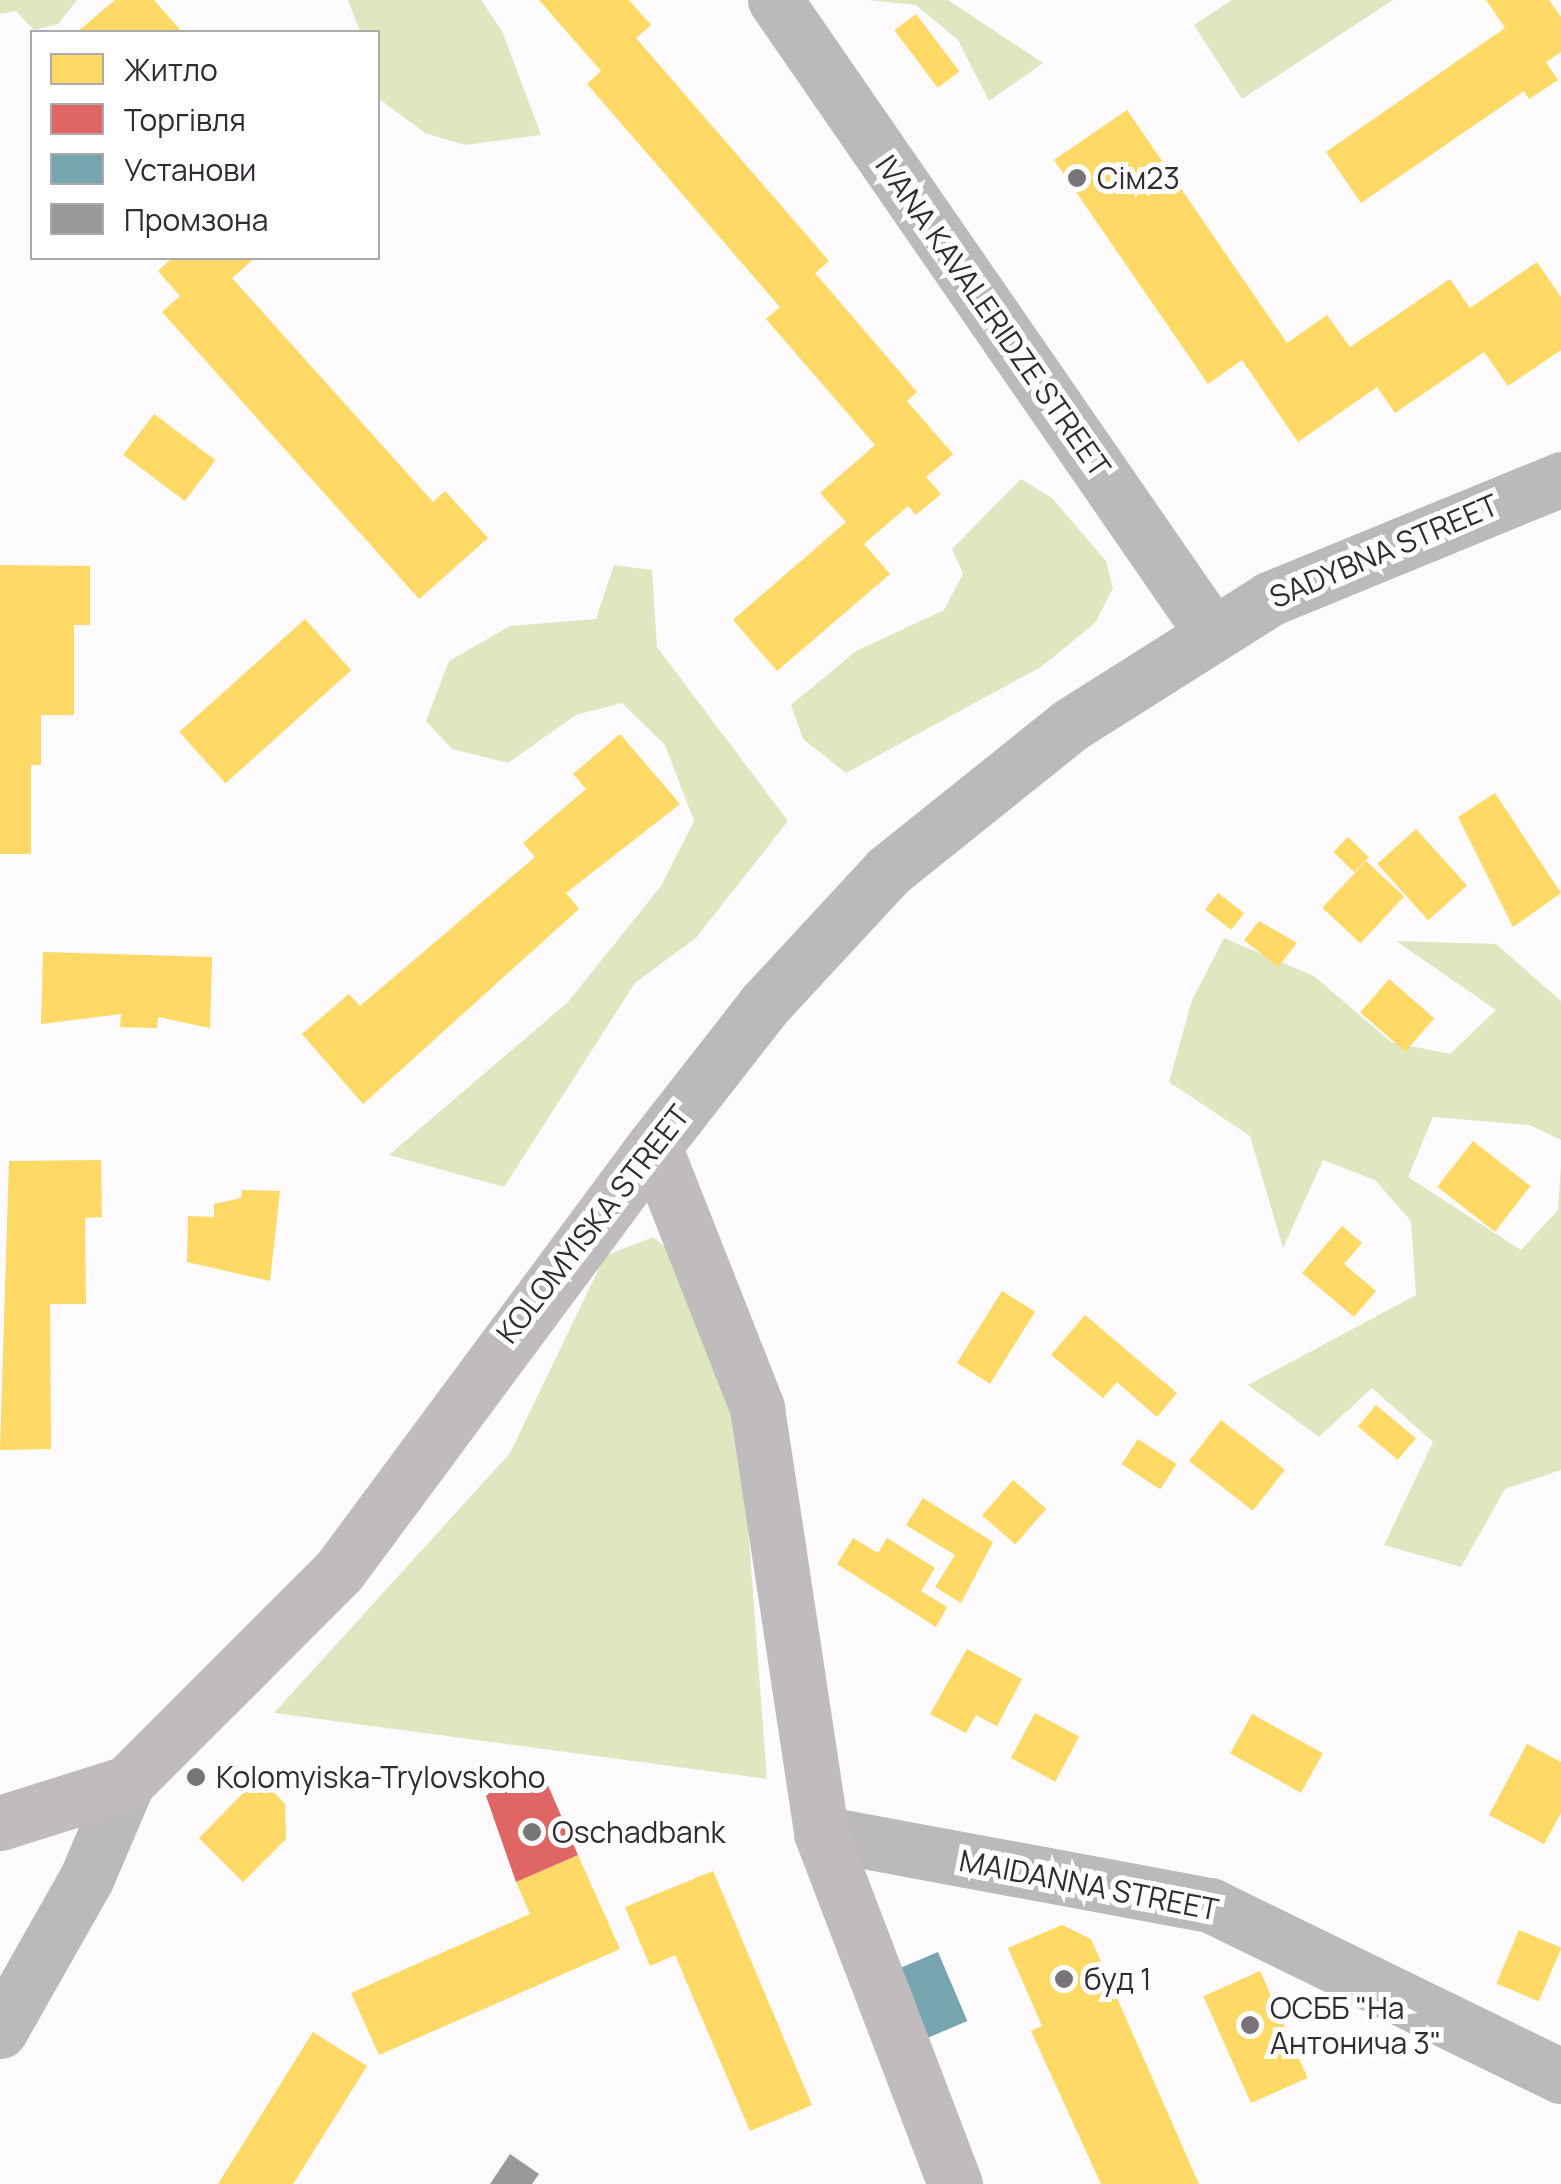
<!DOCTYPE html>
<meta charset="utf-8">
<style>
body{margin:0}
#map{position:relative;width:1561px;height:2184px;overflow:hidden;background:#fdfbfd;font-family:Manrope,sans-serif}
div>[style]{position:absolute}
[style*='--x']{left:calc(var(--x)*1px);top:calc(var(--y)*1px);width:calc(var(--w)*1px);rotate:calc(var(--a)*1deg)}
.green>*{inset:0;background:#dfe7c0}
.homes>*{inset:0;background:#ffd966;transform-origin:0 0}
.shops>*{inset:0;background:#e06666}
.public>*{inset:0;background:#76a5af;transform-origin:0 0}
.industry>*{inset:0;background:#999}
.minor>*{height:55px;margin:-27.5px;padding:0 27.5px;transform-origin:27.5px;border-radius:27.5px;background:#bcb9b9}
.major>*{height:55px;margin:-27.5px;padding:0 27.5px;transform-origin:27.5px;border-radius:27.5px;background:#c0bbbc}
.dots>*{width:28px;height:28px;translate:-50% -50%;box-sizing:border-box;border:5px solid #fff;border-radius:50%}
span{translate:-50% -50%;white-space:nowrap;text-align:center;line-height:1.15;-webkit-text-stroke:10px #fff;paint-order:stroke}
.poi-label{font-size:30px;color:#322b34}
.left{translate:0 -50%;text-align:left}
.street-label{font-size:30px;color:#322b34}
.legend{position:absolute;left:30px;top:30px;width:350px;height:230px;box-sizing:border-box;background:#fff;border:2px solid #adaaae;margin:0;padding:12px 18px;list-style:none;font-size:30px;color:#322b34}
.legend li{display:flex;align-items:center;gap:20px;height:50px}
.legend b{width:50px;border:2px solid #adaaae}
</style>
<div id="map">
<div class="green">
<i style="clip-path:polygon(0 0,77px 0,58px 24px,34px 30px,16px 11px,0 14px)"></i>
<i style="clip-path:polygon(348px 0,481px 0,502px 31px,541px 135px,465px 145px,425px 133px,378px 98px,378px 32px,360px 32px)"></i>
<i style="clip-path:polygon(868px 0,948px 0,1043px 63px,989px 101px,958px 40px,916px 5px)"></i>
<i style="clip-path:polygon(1232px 0,1393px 0,1242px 99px,1194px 25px)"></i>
<i style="clip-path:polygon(1021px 479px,1052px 498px,1106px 561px,1113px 588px,1095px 623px,1041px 667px,846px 773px,803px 739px,791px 705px,856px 651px,944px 610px,963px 574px,952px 549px)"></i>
<i style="clip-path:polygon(614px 565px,652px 570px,657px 647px,788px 821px,696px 938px,635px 983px,504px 1187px,389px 1155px,568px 1002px,661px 886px,694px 821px,665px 745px,622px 703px,576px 715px,508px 763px,452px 749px,426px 721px,449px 661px,510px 626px,596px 619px)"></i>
<i style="clip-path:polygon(1224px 938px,1314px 976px,1391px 1042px,1450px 1054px,1496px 1010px,1396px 941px,1496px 944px,1561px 1001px,1561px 1140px,1530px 1125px,1433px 1117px,1408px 1177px,1521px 1250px,1558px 1210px,1561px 1165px,1561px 1470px,1505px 1489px,1461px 1567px,1384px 1545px,1433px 1442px,1372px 1388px,1319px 1437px,1248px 1385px,1416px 1295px,1411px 1221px,1375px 1180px,1323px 1160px,1283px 1248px,1250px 1136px,1169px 1082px,1192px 1000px)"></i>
<i style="clip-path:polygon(653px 1237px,684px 1262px,740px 1420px,767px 1779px,274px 1713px,510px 1453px,605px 1256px)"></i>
</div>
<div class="homes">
<i style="clip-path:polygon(115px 0,154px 0,182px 32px,77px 32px)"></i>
<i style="clip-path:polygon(539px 0,629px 0,651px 25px,636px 38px,829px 261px,815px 273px,917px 392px,907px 401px,953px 454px,926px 477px,941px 494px,916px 515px,908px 506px,864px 544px,890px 574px,777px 671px,733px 620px,846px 522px,820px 493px,875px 445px,766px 319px,780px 307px,587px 84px,601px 71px)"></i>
<i style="clip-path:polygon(1486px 0,1549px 0,1561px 17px,1561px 52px,1546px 62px,1558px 80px,1529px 99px,1524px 91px,1361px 203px,1326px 152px,1505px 28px)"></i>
<i style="left:916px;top:14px;width:72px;height:27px;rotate:53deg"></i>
<i style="clip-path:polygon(1127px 110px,1287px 343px,1327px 315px,1350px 347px,1450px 279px,1470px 308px,1537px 262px,1561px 297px,1561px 350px,1508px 386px,1484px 352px,1395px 413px,1377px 387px,1298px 442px,1242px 360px,1208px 384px,1054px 160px)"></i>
<i style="clip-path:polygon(172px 258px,255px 258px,232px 278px,433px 502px,445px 491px,488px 538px,419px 599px,162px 312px,180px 296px,158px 271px)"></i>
<i style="left:154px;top:414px;width:77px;height:51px;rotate:37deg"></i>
<i style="clip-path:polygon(0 565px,90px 566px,90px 625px,74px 625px,74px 715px,41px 715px,41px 765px,31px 765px,31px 854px,0 854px)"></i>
<i style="left:305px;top:619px;width:69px;height:169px;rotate:48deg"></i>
<i style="clip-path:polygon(620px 734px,680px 804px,566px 893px,579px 909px,363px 1104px,302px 1034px,349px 994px,360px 1006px,535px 857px,523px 843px,586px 789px,573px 774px)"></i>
<i style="clip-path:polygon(1495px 793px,1561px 893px,1513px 927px,1458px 817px)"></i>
<i style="left:1416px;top:829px;width:76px;height:52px;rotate:48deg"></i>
<i style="left:1348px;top:837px;width:29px;height:21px;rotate:44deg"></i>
<i style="left:1366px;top:861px;width:52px;height:64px;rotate:43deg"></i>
<i style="left:1218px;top:893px;width:33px;height:21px;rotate:38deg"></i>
<i style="clip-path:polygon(1259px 921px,1297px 943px,1278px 967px,1244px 940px)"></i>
<i style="clip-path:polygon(43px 952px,212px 957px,210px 1028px,158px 1017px,157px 1028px,120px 1027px,121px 1014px,41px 1024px)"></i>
<i style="left:1389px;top:979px;width:60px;height:44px;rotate:41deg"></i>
<i style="left:1473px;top:1141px;width:73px;height:58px;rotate:38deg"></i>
<i style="clip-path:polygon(101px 1160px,102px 1217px,85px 1218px,86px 1304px,50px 1304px,51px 1449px,0 1450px,9px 1161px)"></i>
<i style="clip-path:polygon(242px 1190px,280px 1191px,270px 1281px,187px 1262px,188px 1216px,214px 1217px,214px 1204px,241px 1198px)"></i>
<i style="clip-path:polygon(1342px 1226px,1362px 1243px,1344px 1264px,1376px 1291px,1354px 1317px,1302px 1273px)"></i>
<i style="left:1002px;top:1291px;width:39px;height:85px;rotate:32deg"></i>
<i style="clip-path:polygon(1085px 1315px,1177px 1393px,1157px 1417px,1117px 1382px,1103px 1398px,1051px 1355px)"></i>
<i style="left:1376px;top:1405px;width:52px;height:28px;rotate:40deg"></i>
<i style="left:1221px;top:1420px;width:81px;height:52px;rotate:38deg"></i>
<i style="left:1138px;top:1439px;width:46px;height:30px;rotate:33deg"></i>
<i style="left:1013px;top:1480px;width:44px;height:47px;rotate:41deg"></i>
<i style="clip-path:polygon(923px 1498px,993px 1542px,961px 1603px,935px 1587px,955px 1555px,906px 1525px)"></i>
<i style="clip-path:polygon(853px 1538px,878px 1553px,887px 1538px,935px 1568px,921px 1591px,947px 1607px,936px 1627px,837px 1564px)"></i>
<i style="clip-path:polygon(967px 1649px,1022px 1679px,997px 1726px,976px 1715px,966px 1733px,930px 1714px)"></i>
<i style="left:1035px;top:1713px;width:50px;height:51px;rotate:28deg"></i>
<i style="left:1252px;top:1714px;width:81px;height:45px;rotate:29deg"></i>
<i style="clip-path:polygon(1527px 1744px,1561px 1762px,1561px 1813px,1544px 1844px,1489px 1815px)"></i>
<i style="clip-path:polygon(259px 1777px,285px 1804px,286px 1839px,243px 1882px,199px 1838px)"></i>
<i style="clip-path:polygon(578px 1855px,620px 1949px,379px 2055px,351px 1993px,530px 1914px,516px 1882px)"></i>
<i style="clip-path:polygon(713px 1871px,812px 2105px,750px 2131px,675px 1955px,650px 1966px,625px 1907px)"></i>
<i style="clip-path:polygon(1062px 1925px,1091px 1939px,1199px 2184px,1101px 2184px,1031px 2031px,1042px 2026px,1008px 1948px)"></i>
<i style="left:1519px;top:1930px;width:46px;height:58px;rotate:23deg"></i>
<i style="left:1260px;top:1971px;width:117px;height:62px;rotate:66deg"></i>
<i style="clip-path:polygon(313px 2032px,367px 2066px,293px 2184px,218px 2184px)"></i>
</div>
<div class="shops">
<i style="clip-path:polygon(516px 1770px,547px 1783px,578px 1855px,516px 1882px,486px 1796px)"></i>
</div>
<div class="public">
<i style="left:938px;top:1952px;width:75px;height:54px;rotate:67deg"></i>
</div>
<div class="industry">
<i style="clip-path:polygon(510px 2154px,539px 2174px,532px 2184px,490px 2184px)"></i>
</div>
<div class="minor">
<i style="--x:775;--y:0;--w:769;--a:55.38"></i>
<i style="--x:654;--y:1146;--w:179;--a:-52"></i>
<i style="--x:764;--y:1005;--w:183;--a:-47.2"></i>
<i style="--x:888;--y:871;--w:233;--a:-38.7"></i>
<i style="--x:1070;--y:725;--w:236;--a:-32.3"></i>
<i style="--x:1269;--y:599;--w:316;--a:-22.3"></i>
<i style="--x:821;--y:1833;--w:396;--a:10.5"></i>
<i style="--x:1210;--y:1905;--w:390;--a:26"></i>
<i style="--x:0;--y:2031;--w:177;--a:-60.5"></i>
<i style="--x:87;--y:1877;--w:102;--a:-66.9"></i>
</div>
<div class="major">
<i style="--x:654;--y:1146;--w:282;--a:68.5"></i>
<i style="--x:757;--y:1408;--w:430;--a:81.4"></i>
<i style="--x:821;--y:1833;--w:376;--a:69.1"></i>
<i style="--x:0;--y:1823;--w:133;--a:-17.5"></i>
<i style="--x:127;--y:1783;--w:300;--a:-45"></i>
<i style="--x:339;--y:1571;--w:529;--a:-53.46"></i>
</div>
<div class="dots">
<i style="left:1077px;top:178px;background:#79747a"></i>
<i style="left:196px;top:1777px;background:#79747a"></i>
<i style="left:532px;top:1832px;background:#79747a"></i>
<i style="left:1064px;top:1979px;background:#79747a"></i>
<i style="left:1250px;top:2025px;background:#79747a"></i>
</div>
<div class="poi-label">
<span class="left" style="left:1097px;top:178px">Сім23</span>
<span class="left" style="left:216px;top:1777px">Kolomyiska-Trylovskoho</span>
<span class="left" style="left:552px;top:1832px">Oschadbank</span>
<span class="left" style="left:1084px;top:1979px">буд 1</span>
<span class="left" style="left:1270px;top:2025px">ОСББ "На<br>Антонича 3"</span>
</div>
<div class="street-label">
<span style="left:993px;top:316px;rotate:55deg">IVANA KAVALERIDZE STREET</span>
<span style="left:1384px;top:551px;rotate:-23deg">SADYBNA STREET</span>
<span style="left:593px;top:1224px;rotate:-52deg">KOLOMYISKA STREET</span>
<span style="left:1089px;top:1885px;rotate:11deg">MAIDANNA STREET</span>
</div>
<ul class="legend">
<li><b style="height:28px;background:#ffd966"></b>Житло</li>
<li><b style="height:28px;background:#e06666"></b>Торгівля</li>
<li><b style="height:28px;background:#76a5af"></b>Установи</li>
<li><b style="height:28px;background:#999"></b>Промзона</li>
</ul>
</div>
